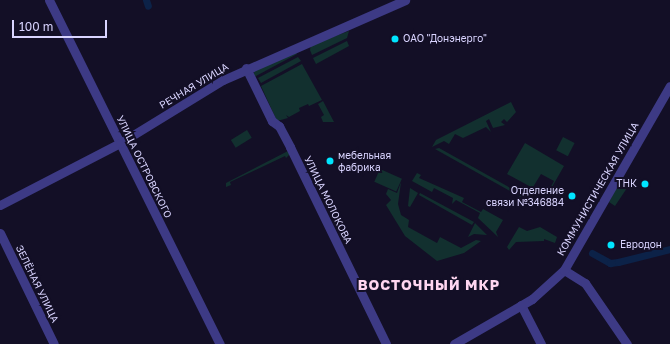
<!DOCTYPE html>
<meta charset="utf-8">
<style>
body{margin:0}
#map{position:relative;width:670px;height:344px;overflow:hidden;background:#130f26;font-family:"Golos Text",sans-serif}
div>[style]{position:absolute}
[style*='--x']{left:calc(var(--x)*1px);top:calc(var(--y)*1px);width:calc(var(--w)*1px);rotate:calc(var(--a)*1deg)}
.green>*{inset:0;background:#12302f;transform-origin:0 0}
.canal>*{height:7px;margin:-3.5px;padding:0 3.5px;transform-origin:3.5px;border-radius:3.5px;background:#0c2248}
.minor>*{height:9px;margin:-4.5px;padding:0 4.5px;transform-origin:4.5px;border-radius:4.5px;background:#3d3a85}
.dots>*{width:11px;height:11px;translate:-50% -50%;box-sizing:border-box;border:2px solid #130f26;border-radius:50%}
span{translate:-50% -50%;white-space:nowrap;text-align:center;line-height:1.15;-webkit-text-stroke:4px #130f26;paint-order:stroke}
.poi-label{font-size:10px;color:#d9d4ff}
.left{translate:0 -50%;text-align:left}
.right{translate:-100% -50%;text-align:right}
.street-label{font-size:10px;color:#d9d4ff}
.district-label{font-size:14px;color:#ffd6f0;font-weight:700;letter-spacing:1px}
.scale{position:absolute;left:12px;top:20px;width:95px;height:18px;box-sizing:border-box;border:2px solid #d9d4ff;border-top:0;padding-left:5px;font-size:12px;line-height:14px;white-space:nowrap;color:#d9d4ff;-webkit-text-stroke:3px #130f26;paint-order:stroke}
</style>
<div id="map">
<div class="green">
<i style="clip-path:polygon(349px 31px,347px 38px,312px 55px,310px 50px,311px 45px)"></i>
<i style="clip-path:polygon(347px 41px,349px 46px,316px 64px,313px 58px)"></i>
<i style="clip-path:polygon(295px 51px,297px 54px,254px 77px,254px 71px)"></i>
<i style="clip-path:polygon(298px 57px,301px 61px,261px 83px,258px 78px)"></i>
<i style="clip-path:polygon(302px 64px,322px 100px,309px 106px,308px 104px,299px 108px,300px 111px,289px 117px,286px 115px,288px 118px,277px 121px,261px 86px)"></i>
<i style="clip-path:polygon(323px 101px,334px 122px,323px 122px,321px 117px,324px 115px,318px 104px)"></i>
<i style="clip-path:polygon(511px 102px,516px 112px,507px 122px,504px 119px,501px 122px,505px 125px,493px 128px,489px 119px,486px 121px,491px 132px,486px 127px,463px 138px,455px 134px,449px 144px,444px 141px,432px 147px,436px 140px)"></i>
<i style="left:247px;top:130px;width:9px;height:19px;rotate:58deg"></i>
<i style="left:563px;top:137px;width:13px;height:15px;rotate:27deg"></i>
<i style="clip-path:polygon(525px 143px,564px 166px,544px 201px,541px 199px,545px 198px,554px 181px,541px 174px,530px 192px,536px 197px,528px 192px,531px 187px,507px 174px)"></i>
<i style="clip-path:polygon(439px 148px,507px 186px,542px 209px,435px 149px)"></i>
<i style="clip-path:polygon(288px 151px,290px 154px,286px 158px,285px 156px,230px 182px,231px 185px,226px 187px,226px 183px)"></i>
<i style="left:380px;top:169px;width:24px;height:14px;rotate:24deg"></i>
<i style="clip-path:polygon(417px 173px,421px 175px,419px 178px,464px 198px,462px 202px,481px 212px,483px 209px,503px 220px,496px 232px,498px 237px,478px 218px,480px 213px,456px 200px,452px 204px,453px 198px,434px 188px,432px 192px,412px 181px)"></i>
<i style="clip-path:polygon(401px 182px,398px 204px,401px 215px,409px 220px,408px 227px,437px 243px,440px 237px,461px 248px,476px 240px,481px 241px,464px 253px,437px 261px,405px 236px,386px 205px,391px 200px,386px 194px,388px 189px,397px 193px)"></i>
<i style="clip-path:polygon(623px 182px,627px 188px,615px 206px,609px 202px,617px 186px)"></i>
<i style="clip-path:polygon(410px 188px,418px 193px,410px 207px,408px 206px)"></i>
<i style="clip-path:polygon(420px 193px,474px 222px,472px 225px,419px 195px)"></i>
<i style="clip-path:polygon(475px 223px,487px 235px,474px 234px,468px 237px)"></i>
<i style="clip-path:polygon(519px 227px,527px 231px,540px 227px,557px 237px,555px 243px,544px 239px,544px 241px,516px 242px,509px 250px,507px 247px)"></i>
</div>
<div class="canal">
<i style="--x:146;--y:0;--w:6;--a:72"></i>
<i style="--x:592;--y:253;--w:21;--a:29"></i>
<i style="--x:610;--y:263;--w:8;--a:-7"></i>
<i style="--x:618;--y:262;--w:54;--a:-14"></i>
</div>
<div class="minor">
<i style="--x:49;--y:0;--w:384;--a:63.6"></i>
<i style="--x:246;--y:68;--w:59;--a:63.9"></i>
<i style="--x:272;--y:121;--w:9;--a:36"></i>
<i style="--x:279;--y:126;--w:24;--a:62"></i>
<i style="--x:290;--y:147;--w:219;--a:64"></i>
<i style="--x:0;--y:205;--w:135;--a:-27.3"></i>
<i style="--x:120;--y:143;--w:121;--a:-31.5"></i>
<i style="--x:223;--y:80;--w:199;--a:-23.7"></i>
<i style="--x:0;--y:233;--w:123;--a:64.1"></i>
<i style="--x:564;--y:270;--w:25;--a:32"></i>
<i style="--x:585;--y:283;--w:74;--a:55.5"></i>
<i style="--x:521;--y:305;--w:44;--a:62.9"></i>
<i style="--x:454;--y:344;--w:90;--a:-30"></i>
<i style="--x:532;--y:299;--w:43;--a:-42.2"></i>
<i style="--x:564;--y:270;--w:212;--a:-60.1"></i>
</div>
<div class="dots">
<i style="left:395px;top:39px;background:#00e5ff"></i>
<i style="left:330px;top:161px;background:#00e5ff"></i>
<i style="left:645px;top:184px;background:#00e5ff"></i>
<i style="left:572px;top:196px;background:#00e5ff"></i>
<i style="left:611px;top:245px;background:#00e5ff"></i>
</div>
<div class="poi-label">
<span class="left" style="left:403px;top:39px">ОАО "Донэнерго"</span>
<span class="left" style="left:338px;top:161px">мебельная<br>фабрика</span>
<span class="right" style="left:637px;top:184px">ТНК</span>
<span class="right" style="left:564px;top:196px">Отделение<br>связи №346884</span>
<span class="left" style="left:620px;top:245px">Евродон</span>
</div>
<div class="street-label">
<span style="left:194px;top:86px;rotate:-31deg">РЕЧНАЯ УЛИЦА</span>
<span style="left:144px;top:167px;rotate:64deg">УЛИЦА ОСТРОВСКОГО</span>
<span style="left:598px;top:189px;rotate:-60deg">КОММУНИСТИЧЕСКАЯ УЛИЦА</span>
<span style="left:328px;top:200px;rotate:64deg">УЛИЦА МОЛОКОВА</span>
<span style="left:37px;top:284px;rotate:64deg">ЗЕЛЁНАЯ УЛИЦА</span>
</div>
<div class="district-label">
<span style="left:429px;top:285px">ВОСТОЧНЫЙ МКР</span>
</div>
<div class="scale">100 m</div>
</div>
